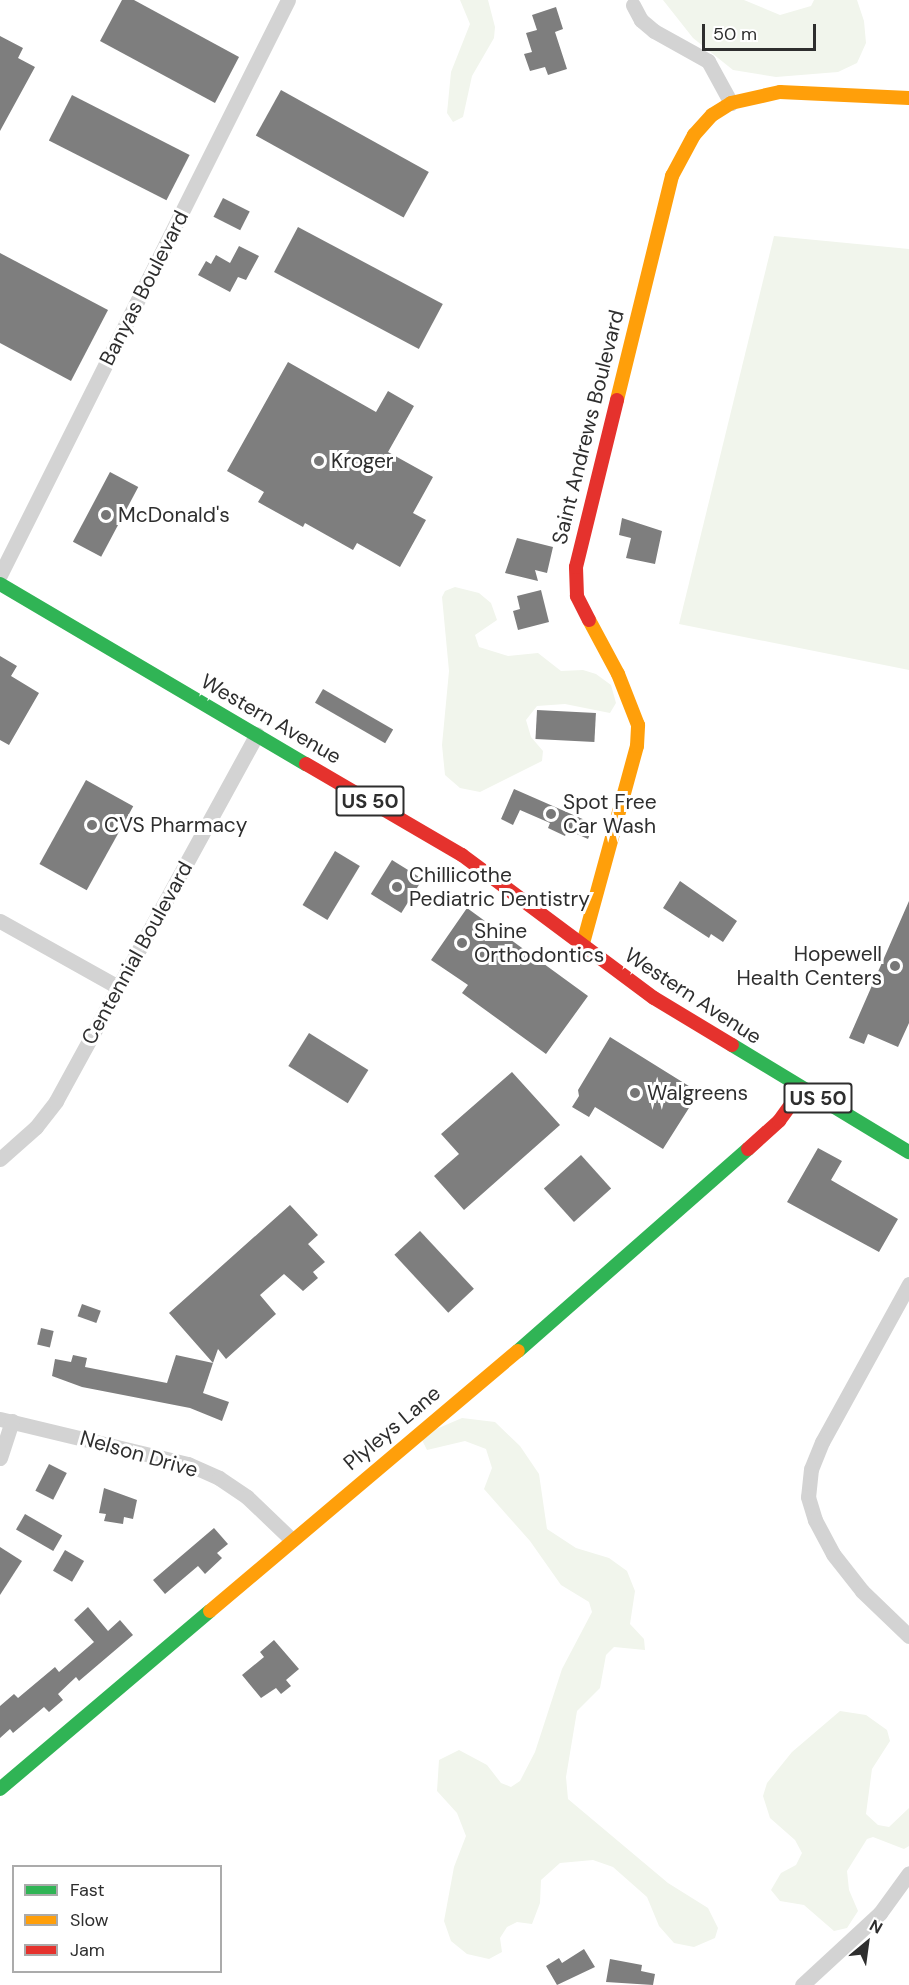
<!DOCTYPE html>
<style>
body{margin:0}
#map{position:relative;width:909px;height:1985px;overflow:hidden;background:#fff;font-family:"DM Sans",sans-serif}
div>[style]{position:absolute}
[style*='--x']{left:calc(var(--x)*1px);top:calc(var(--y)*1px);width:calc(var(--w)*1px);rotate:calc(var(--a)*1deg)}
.green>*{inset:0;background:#f1f5ec}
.building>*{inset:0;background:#7e7e7e;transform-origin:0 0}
.street>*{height:15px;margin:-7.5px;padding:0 7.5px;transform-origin:7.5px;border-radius:7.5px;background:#d3d3d3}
.fast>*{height:14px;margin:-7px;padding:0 7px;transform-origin:7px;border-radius:7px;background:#30b455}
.slow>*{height:14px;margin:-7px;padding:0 7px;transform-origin:7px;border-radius:7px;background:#ff9f0a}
.jam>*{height:14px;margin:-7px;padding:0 7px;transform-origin:7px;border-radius:7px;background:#e5322d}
.dots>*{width:16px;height:16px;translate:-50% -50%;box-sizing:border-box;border:3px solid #fff;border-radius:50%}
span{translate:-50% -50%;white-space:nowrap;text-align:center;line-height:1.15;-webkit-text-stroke:6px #fff;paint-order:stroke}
.shield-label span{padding:2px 4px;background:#fff;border:2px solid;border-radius:4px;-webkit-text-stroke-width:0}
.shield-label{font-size:20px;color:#2e2e2e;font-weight:700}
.street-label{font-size:21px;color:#2e2e2e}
.poi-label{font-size:21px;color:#2e2e2e}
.left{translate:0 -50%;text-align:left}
.right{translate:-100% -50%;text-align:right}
.legend{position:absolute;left:12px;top:1865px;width:210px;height:108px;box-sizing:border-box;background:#fff;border:2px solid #ababab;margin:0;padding:8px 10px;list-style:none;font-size:18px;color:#2e2e2e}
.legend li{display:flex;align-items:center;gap:12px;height:30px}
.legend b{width:30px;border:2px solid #ababab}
.north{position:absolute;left:837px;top:1913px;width:60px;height:60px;-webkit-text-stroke:4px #fff;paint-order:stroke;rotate:29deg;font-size:16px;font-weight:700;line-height:24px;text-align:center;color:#2e2e2e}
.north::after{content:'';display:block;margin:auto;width:21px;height:27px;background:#2e2e2e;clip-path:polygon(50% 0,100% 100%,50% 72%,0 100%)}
.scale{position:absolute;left:702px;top:24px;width:114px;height:27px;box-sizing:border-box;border:3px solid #2e2e2e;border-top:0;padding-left:8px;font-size:18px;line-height:21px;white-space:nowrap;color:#2e2e2e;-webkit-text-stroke:4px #fff;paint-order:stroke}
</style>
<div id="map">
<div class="green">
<i style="clip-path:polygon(460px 0,488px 0,495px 27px,494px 38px,472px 76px,463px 117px,453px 122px,447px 113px,451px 72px,470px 24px)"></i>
<i style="clip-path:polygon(663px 0,744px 0,780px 15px,811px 6px,814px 0,857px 0,864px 21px,866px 43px,857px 63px,838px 72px,776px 77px,733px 70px,693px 38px)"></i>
<i style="clip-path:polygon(774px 236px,909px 249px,909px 670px,679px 624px)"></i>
<i style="clip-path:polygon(455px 587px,479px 593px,491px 603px,497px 620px,475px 635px,479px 647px,508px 656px,538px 653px,561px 671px,583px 670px,596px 674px,611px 685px,616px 703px,610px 713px,565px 704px,537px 706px,526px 720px,531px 737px,543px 751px,542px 761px,480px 792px,460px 788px,445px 775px,442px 745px,449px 671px,442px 597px,445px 591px)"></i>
<i style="clip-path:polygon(462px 1418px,495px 1422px,520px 1446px,539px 1474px,547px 1529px,576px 1548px,609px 1558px,627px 1571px,635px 1591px,630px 1624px,644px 1639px,645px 1650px,614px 1647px,606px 1655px,600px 1688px,577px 1711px,566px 1777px,568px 1799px,668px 1883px,708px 1908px,718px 1928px,715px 1938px,694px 1947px,674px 1943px,659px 1926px,647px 1897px,613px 1867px,593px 1860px,560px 1863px,541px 1880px,540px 1903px,532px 1924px,517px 1922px,507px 1927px,500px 1938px,502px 1952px,489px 1959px,467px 1954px,451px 1941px,444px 1921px,454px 1867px,466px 1836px,457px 1813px,437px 1791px,439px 1760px,459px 1750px,487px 1765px,501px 1783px,511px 1787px,520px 1781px,535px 1752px,562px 1669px,592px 1612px,589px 1602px,561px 1585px,530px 1541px,484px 1489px,492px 1468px,486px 1449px,465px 1441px,427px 1450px,420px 1436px)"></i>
<i style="clip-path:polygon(840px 1711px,866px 1715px,887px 1730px,890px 1741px,872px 1769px,866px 1814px,878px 1825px,889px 1827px,909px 1808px,909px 1846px,904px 1849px,873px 1837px,867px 1839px,847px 1871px,849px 1890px,858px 1911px,847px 1928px,834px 1931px,804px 1905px,780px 1901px,771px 1890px,781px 1873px,796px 1865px,802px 1853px,795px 1840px,770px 1818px,763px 1796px,767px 1783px,792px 1752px)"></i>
</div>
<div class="building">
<i style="clip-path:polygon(122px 0,134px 0,239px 57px,215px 103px,100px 41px)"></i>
<i style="clip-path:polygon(556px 7px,563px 29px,555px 32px,567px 69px,548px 75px,545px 67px,530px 71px,524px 54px,532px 52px,526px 33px,537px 30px,532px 15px)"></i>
<i style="clip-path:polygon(0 36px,23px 48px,18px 58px,35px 67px,0 131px)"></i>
<i style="left:281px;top:90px;width:169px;height:52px;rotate:29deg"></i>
<i style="left:72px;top:95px;width:132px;height:51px;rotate:27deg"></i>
<i style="left:223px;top:198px;width:30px;height:21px;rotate:27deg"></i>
<i style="left:298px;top:227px;width:164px;height:51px;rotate:28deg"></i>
<i style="clip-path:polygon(239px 246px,259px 256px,246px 280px,238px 277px,230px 292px,198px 275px,206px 261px,211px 264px,216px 255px,230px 263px)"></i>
<i style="clip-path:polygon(0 253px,108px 310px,71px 381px,0 343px)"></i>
<i style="clip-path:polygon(288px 362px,376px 412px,388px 391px,414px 406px,388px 452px,433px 477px,413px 513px,426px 520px,400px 567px,357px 543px,353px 550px,305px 523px,303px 527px,258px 502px,264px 492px,227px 471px)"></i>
<i style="left:110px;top:472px;width:32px;height:79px;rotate:28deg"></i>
<i style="clip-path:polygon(622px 518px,662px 531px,655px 564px,626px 558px,631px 538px,619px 535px)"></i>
<i style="clip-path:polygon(517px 538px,553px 547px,547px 573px,535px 570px,538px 581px,505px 573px)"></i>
<i style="clip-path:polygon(541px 590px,549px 622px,518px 630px,513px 611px,520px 609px,517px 596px)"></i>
<i style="clip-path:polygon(0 656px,17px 666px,11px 676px,39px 693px,9px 745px,0 740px)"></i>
<i style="left:323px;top:689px;width:81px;height:16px;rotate:30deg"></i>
<i style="left:537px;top:710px;width:59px;height:29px;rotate:3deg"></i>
<i style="left:86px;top:780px;width:54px;height:96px;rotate:29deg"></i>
<i style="clip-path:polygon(514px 789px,594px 824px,588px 839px,568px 830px,565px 836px,548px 828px,550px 823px,520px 810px,513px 825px,501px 819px)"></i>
<i style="left:335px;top:851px;width:29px;height:63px;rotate:31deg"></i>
<i style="left:392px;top:860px;width:36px;height:40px;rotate:32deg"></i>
<i style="clip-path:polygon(680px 881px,737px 921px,723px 942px,711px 934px,709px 938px,663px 908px)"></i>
<i style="clip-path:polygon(909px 901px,909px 1023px,898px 1047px,868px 1034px,864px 1044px,849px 1038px)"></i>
<i style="clip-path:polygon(467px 908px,588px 996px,546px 1054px,462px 993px,468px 985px,431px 960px)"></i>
<i style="left:309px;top:1033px;width:70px;height:39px;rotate:32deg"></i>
<i style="clip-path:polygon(610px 1037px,692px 1088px,694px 1100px,663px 1149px,595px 1107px,589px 1117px,572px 1107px,579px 1096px,578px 1090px)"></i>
<i style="clip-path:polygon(512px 1072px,560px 1125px,464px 1210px,434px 1176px,459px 1154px,441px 1134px)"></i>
<i style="clip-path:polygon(818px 1148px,842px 1161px,831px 1180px,898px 1219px,879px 1252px,787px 1202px)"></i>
<i style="left:581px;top:1155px;width:45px;height:50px;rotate:48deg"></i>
<i style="clip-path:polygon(290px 1205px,318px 1235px,308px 1244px,325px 1262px,313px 1272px,318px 1278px,303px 1291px,284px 1274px,260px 1295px,276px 1314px,226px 1359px,218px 1349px,213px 1363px,169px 1313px)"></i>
<i style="left:420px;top:1231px;width:79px;height:35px;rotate:47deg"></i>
<i style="left:82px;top:1304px;width:20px;height:13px;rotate:20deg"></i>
<i style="left:41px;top:1328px;width:13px;height:17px;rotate:13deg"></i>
<i style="clip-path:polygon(73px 1355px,87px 1358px,85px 1367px,167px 1383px,176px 1355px,213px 1363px,203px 1393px,229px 1402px,222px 1421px,190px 1408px,82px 1387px,52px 1376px,55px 1359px,71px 1362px)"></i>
<i style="left:49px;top:1464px;width:20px;height:30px;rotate:27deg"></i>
<i style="clip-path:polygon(104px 1488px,137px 1500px,133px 1519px,124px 1517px,123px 1524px,104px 1521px,106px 1514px,99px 1513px)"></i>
<i style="left:25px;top:1514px;width:43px;height:18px;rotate:30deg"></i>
<i style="clip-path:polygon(214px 1528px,228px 1544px,217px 1553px,222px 1558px,205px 1574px,198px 1566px,165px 1594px,153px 1580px)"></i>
<i style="clip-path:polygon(0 1547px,22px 1561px,0 1595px)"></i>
<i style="left:65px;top:1550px;width:22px;height:24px;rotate:30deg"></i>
<i style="clip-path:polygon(88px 1607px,108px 1631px,120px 1620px,133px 1635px,79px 1681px,76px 1677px,58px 1694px,63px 1700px,49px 1712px,44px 1707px,13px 1733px,10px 1729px,0 1738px,0 1706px,14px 1694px,18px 1698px,55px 1667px,59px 1672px,94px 1642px,74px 1620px)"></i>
<i style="clip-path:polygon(274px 1640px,299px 1669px,286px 1680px,291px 1686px,281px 1694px,276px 1688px,261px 1698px,242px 1675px,264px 1657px,260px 1652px)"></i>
<i style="clip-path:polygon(584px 1949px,595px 1967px,557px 1985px,546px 1966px,559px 1958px,562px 1963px)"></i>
<i style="clip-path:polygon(610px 1959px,642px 1965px,641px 1971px,655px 1974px,653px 1985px,606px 1982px)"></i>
</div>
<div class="street">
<i style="--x:633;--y:5;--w:17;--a:62"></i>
<i style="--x:641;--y:20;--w:17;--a:40"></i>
<i style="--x:654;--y:31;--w:62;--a:29.1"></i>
<i style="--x:708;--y:61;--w:48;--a:61.3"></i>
<i style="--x:0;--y:575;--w:643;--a:-63.4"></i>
<i style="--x:0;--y:921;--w:135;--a:29.2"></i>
<i style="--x:0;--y:1159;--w:48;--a:-41.6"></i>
<i style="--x:36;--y:1127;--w:33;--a:-52"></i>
<i style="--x:56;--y:1101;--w:418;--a:-61.3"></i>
<i style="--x:909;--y:1284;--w:180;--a:118.8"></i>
<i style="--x:822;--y:1442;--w:29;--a:112"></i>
<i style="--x:811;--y:1469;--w:28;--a:96"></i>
<i style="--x:808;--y:1497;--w:24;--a:73"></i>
<i style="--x:815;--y:1520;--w:38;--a:62"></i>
<i style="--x:833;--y:1554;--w:47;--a:51.9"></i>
<i style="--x:862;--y:1591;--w:65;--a:43.8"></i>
<i style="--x:0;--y:1419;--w:193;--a:13.5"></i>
<i style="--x:188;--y:1464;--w:34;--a:24"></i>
<i style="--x:219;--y:1478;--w:34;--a:34"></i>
<i style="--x:247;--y:1497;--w:62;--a:43.7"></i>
<i style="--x:0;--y:1458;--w:39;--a:-72"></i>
<i style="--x:802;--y:1985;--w:106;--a:-42.7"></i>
<i style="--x:880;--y:1913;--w:49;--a:-54.1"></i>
</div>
<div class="fast">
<i style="--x:0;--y:584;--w:355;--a:30.5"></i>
<i style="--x:732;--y:1045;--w:207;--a:31.2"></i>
<i style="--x:518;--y:1351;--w:306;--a:-41.3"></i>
<i style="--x:0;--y:1789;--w:275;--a:-40.3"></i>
</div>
<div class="slow">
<i style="--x:617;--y:400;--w:231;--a:-76.2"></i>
<i style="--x:672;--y:176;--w:47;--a:-61.8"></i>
<i style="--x:694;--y:135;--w:27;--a:-48"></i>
<i style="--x:712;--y:115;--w:22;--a:-32"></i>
<i style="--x:731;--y:103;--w:50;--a:-12.7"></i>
<i style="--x:780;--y:92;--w:129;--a:2.7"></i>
<i style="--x:582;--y:947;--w:208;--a:-74.7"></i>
<i style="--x:637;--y:746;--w:21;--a:-87"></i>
<i style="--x:638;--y:725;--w:55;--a:-111.4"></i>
<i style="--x:618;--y:674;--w:61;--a:-118.2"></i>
<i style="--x:210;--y:1611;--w:403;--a:-40.2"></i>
</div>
<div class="jam">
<i style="--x:589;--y:620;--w:27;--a:-117"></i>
<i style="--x:577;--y:596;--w:29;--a:-92"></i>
<i style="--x:576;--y:567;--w:172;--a:-76.2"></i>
<i style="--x:306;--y:764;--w:181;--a:30.3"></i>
<i style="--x:462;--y:855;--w:239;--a:36.7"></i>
<i style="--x:654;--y:998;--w:91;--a:31.1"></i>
<i style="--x:748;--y:1149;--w:42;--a:-42.1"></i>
<i style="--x:779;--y:1121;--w:39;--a:-54"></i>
</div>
<div class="dots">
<i style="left:319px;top:461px;background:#777"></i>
<i style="left:106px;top:515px;background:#777"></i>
<i style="left:551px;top:814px;background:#777"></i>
<i style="left:92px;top:825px;background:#777"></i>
<i style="left:397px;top:887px;background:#777"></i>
<i style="left:462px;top:943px;background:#777"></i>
<i style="left:895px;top:966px;background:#777"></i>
<i style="left:635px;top:1093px;background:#777"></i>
</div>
<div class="shield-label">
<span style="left:370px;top:801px">US 50</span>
<span style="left:818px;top:1098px">US 50</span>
</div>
<div class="street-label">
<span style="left:144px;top:288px;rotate:-63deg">Banyas Boulevard</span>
<span style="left:588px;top:427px;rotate:-76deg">Saint Andrews Boulevard</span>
<span style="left:271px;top:719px;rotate:30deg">Western Avenue</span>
<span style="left:137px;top:953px;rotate:-61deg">Centennial Boulevard</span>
<span style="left:693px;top:996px;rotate:33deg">Western Avenue</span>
<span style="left:392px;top:1428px;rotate:-40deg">Plyleys Lane</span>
<span style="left:139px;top:1454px;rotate:16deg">Nelson Drive</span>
</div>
<div class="poi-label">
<span class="left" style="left:331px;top:461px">Kroger</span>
<span class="left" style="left:118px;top:515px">McDonald's</span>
<span class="left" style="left:563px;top:814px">Spot Free<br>Car Wash</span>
<span class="left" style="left:104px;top:825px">CVS Pharmacy</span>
<span class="left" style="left:409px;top:887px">Chillicothe<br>Pediatric Dentistry</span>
<span class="left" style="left:474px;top:943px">Shine<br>Orthodontics</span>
<span class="right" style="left:882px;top:966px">Hopewell<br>Health Centers</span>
<span class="left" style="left:647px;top:1093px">Walgreens</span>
</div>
<ul class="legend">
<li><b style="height:8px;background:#30b455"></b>Fast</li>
<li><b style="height:8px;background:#ff9f0a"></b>Slow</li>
<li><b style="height:8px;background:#e5322d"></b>Jam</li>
</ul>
<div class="north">N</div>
<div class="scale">50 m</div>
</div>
